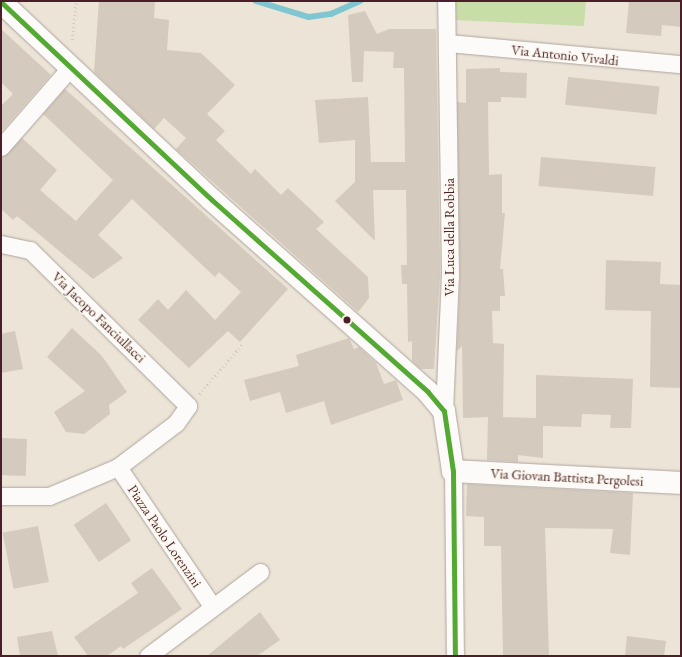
<!DOCTYPE html>
<style>
body{margin:0}
#map{position:relative;width:682px;height:657px;overflow:hidden;background:#ece4d7;font-family:"EB Garamond",serif}
div>[style]{position:absolute}
[style*='--x']{left:calc(var(--x)*1px);top:calc(var(--y)*1px);width:calc(var(--w)*1px);rotate:calc(var(--a)*1deg)}
.green>*{inset:0;background:#c9dda9}
.stream>*{height:5.5px;margin:-2.75px;padding:0 2.75px;transform-origin:2.75px;border-radius:2.75px;background:#80c6d1}
.building>*{inset:0;background:#d4cabd;transform-origin:0 0}
.path>*{height:2.5px;margin-top:-1.25px;transform-origin:0;background:repeating-linear-gradient(90deg,#cfcac9 0 1px,transparent 0 4px)}
.roads{filter:drop-shadow(0 0 1px #aea49e) drop-shadow(0 0 1px #aea49e)}
.street>*{height:17px;margin:-8.5px;padding:0 8.5px;transform-origin:8.5px;border-radius:8.5px;background:#fcfbf9}
.secondary>*{height:22px;margin:-11px;padding:0 11px;transform-origin:11px;border-radius:11px;background:#fcfbf9}
.bus-1>*{height:5px;margin:-2.5px;padding:0 2.5px;transform-origin:2.5px;border-radius:2.5px;background:#54a932}
.dots>*{width:11px;height:11px;translate:-50% -50%;box-sizing:border-box;border:2px solid #fbf7ec;border-radius:50%}
span{translate:-50% -50%;white-space:nowrap;text-align:center;line-height:1.15;-webkit-text-stroke:3px #fbf7ec;paint-order:stroke}
.street-label{font-size:14px;color:#4a1f2b}
.frame{position:absolute;inset:0;border:2px solid #4a1f2b;pointer-events:none}
</style>
<div id="map">
<div class="green">
<i style="clip-path:polygon(454px 1px,586px 1px,584px 26px,454px 20px)"></i>
</div>
<div class="stream">
<i style="--x:256;--y:1;--w:55;--a:16.8"></i>
<i style="--x:309;--y:17;--w:22;--a:-8"></i>
<i style="--x:331;--y:14;--w:32;--a:-24"></i>
</div>
<div class="building">
<i style="clip-path:polygon(99px 1px,155px 1px,154px 18px,169px 20px,167px 50px,201px 53px,235px 85px,207px 114px,225px 131px,216px 140px,251px 174px,255px 169px,281px 195px,288px 188px,324px 222px,316px 229px,368px 277px,369px 298px,358px 312px,176px 149px,186px 138px,164px 118px,154px 129px,94px 72px)"></i>
<i style="clip-path:polygon(629px 1px,681px 1px,681px 27px,662px 25px,661px 36px,626px 33px)"></i>
<i style="clip-path:polygon(365px 11px,377px 34px,389px 29px,436px 29px,440px 275px,434px 369px,421px 369px,412px 361px,412px 341px,408px 342px,407px 284px,402px 284px,401px 265px,407px 265px,406px 190px,373px 190px,375px 241px,335px 201px,355px 182px,355px 140px,319px 143px,315px 100px,368px 97px,371px 162px,405px 162px,404px 68px,393px 68px,394px 52px,364px 51px,363px 82px,352px 82px,348px 15px)"></i>
<i style="clip-path:polygon(1px 29px,51px 75px,1px 132px,1px 106px,13px 94px,1px 82px)"></i>
<i style="clip-path:polygon(500px 68px,500px 72px,527px 73px,526px 98px,501px 97px,501px 102px,488px 102px,489px 175px,502px 174px,502px 213px,505px 213px,500px 269px,503px 269px,505px 296px,500px 296px,500px 311px,492px 311px,493px 343px,504px 344px,503px 417px,536px 418px,536px 375px,633px 379px,631px 428px,610px 428px,611px 415px,582px 414px,581px 427px,543px 426px,543px 458px,518px 455px,518px 462px,487px 460px,488px 417px,463px 418px,462px 346px,457px 351px,460px 275px,457px 102px,466px 103px,466px 69px)"></i>
<i style="left:568px;top:77px;width:92px;height:28px;rotate:6deg"></i>
<i style="clip-path:polygon(65px 89px,288px 289px,240px 342px,228px 331px,189px 368px,138px 320px,158px 299px,168px 310px,186px 290px,215px 320px,241px 292px,219px 272px,215px 277px,132px 199px,98px 235px,123px 258px,93px 279px,17px 216px,13px 220px,1px 209px,1px 157px,22px 138px,57px 170px,40px 190px,76px 221px,113px 180px,43px 114px)"></i>
<i style="left:541px;top:157px;width:115px;height:29px;rotate:5deg"></i>
<i style="clip-path:polygon(606px 260px,661px 262px,660px 284px,681px 285px,681px 388px,650px 387px,651px 311px,605px 310px)"></i>
<i style="clip-path:polygon(72px 328px,102px 356px,127px 392px,109px 405px,110px 414px,84px 434px,66px 432px,54px 412px,85px 391px,47px 357px)"></i>
<i style="clip-path:polygon(15px 331px,23px 369px,1px 373px,1px 334px)"></i>
<i style="clip-path:polygon(349px 338px,354px 349px,359px 347px,376px 363px,384px 384px,396px 380px,403px 400px,331px 425px,324px 401px,286px 413px,280px 392px,250px 401px,244px 380px,299px 366px,296px 355px)"></i>
<i style="left:1px;top:438px;width:26px;height:37px;rotate:2deg"></i>
<i style="clip-path:polygon(467px 484px,633px 493px,630px 555px,610px 553px,613px 529px,545px 528px,549px 656px,503px 656px,501px 546px,484px 546px,484px 517px,466px 516px)"></i>
<i style="left:106px;top:503px;width:45px;height:39px;rotate:56deg"></i>
<i style="left:38px;top:526px;width:57px;height:36px;rotate:79deg"></i>
<i style="clip-path:polygon(152px 568px,182px 609px,123px 649px,121px 646px,107px 656px,88px 656px,74px 637px,138px 593px,131px 583px)"></i>
<i style="clip-path:polygon(260px 612px,280px 640px,257px 656px,207px 656px)"></i>
<i style="clip-path:polygon(52px 631px,58px 656px,20px 656px,17px 637px)"></i>
<i style="clip-path:polygon(627px 636px,666px 641px,664px 656px,625px 656px)"></i>
</div>
<div class="path">
<i style="--x:72;--y:40;--w:39;--a:-84"></i>
<i style="--x:199;--y:394;--w:67;--a:-49.2"></i>
</div>
<div class="roads">
<div class="street">
<i style="--x:448;--y:43;--w:234;--a:5.2"></i>
<i style="--x:1;--y:147;--w:105;--a:-48.9"></i>
<i style="--x:1;--y:244;--w:30;--a:12"></i>
<i style="--x:30;--y:250;--w:222;--a:44.6"></i>
<i style="--x:188;--y:406;--w:21;--a:125"></i>
<i style="--x:176;--y:423;--w:73;--a:142.8"></i>
<i style="--x:118;--y:467;--w:75;--a:157.2"></i>
<i style="--x:49;--y:496;--w:48;--a:180"></i>
<i style="--x:444;--y:411;--w:136;--a:-87.5"></i>
<i style="--x:450;--y:275;--w:274;--a:-90.8"></i>
<i style="--x:118;--y:467;--w:168;--a:55.9"></i>
<i style="--x:453;--y:471;--w:185;--a:89.4"></i>
<i style="--x:148;--y:656;--w:140;--a:-36.9"></i>
</div>
<div class="secondary">
<i style="--x:1;--y:2;--w:289;--a:43.2"></i>
<i style="--x:212;--y:200;--w:289;--a:41.6"></i>
<i style="--x:428;--y:392;--w:25;--a:50"></i>
<i style="--x:444;--y:411;--w:61;--a:81.5"></i>
<i style="--x:453;--y:471;--w:228;--a:3"></i>
</div>
</div>
<div class="bus-1">
<i style="--x:1;--y:2;--w:289;--a:43.2"></i>
<i style="--x:212;--y:200;--w:289;--a:41.6"></i>
<i style="--x:428;--y:392;--w:25;--a:50"></i>
<i style="--x:444;--y:411;--w:61;--a:81.5"></i>
<i style="--x:453;--y:471;--w:185;--a:89.4"></i>
</div>
<div class="dots">
<i style="left:347px;top:320px;background:#4a1f2b"></i>
</div>
<div class="street-label">
<span style="left:565px;top:55px;rotate:6deg">Via Antonio Vivaldi</span>
<span style="left:449px;top:237px;rotate:-90deg">Via Luca della Robbia</span>
<span style="left:99px;top:317px;rotate:44deg">Via Jacopo Fanciullacci</span>
<span style="left:567px;top:477px;rotate:3deg">Via Giovan Battista Pergolesi</span>
<span style="left:165px;top:536px;rotate:56deg">Piazza Paolo Lorenzini</span>
</div>
<div class="frame"></div>
</div>
